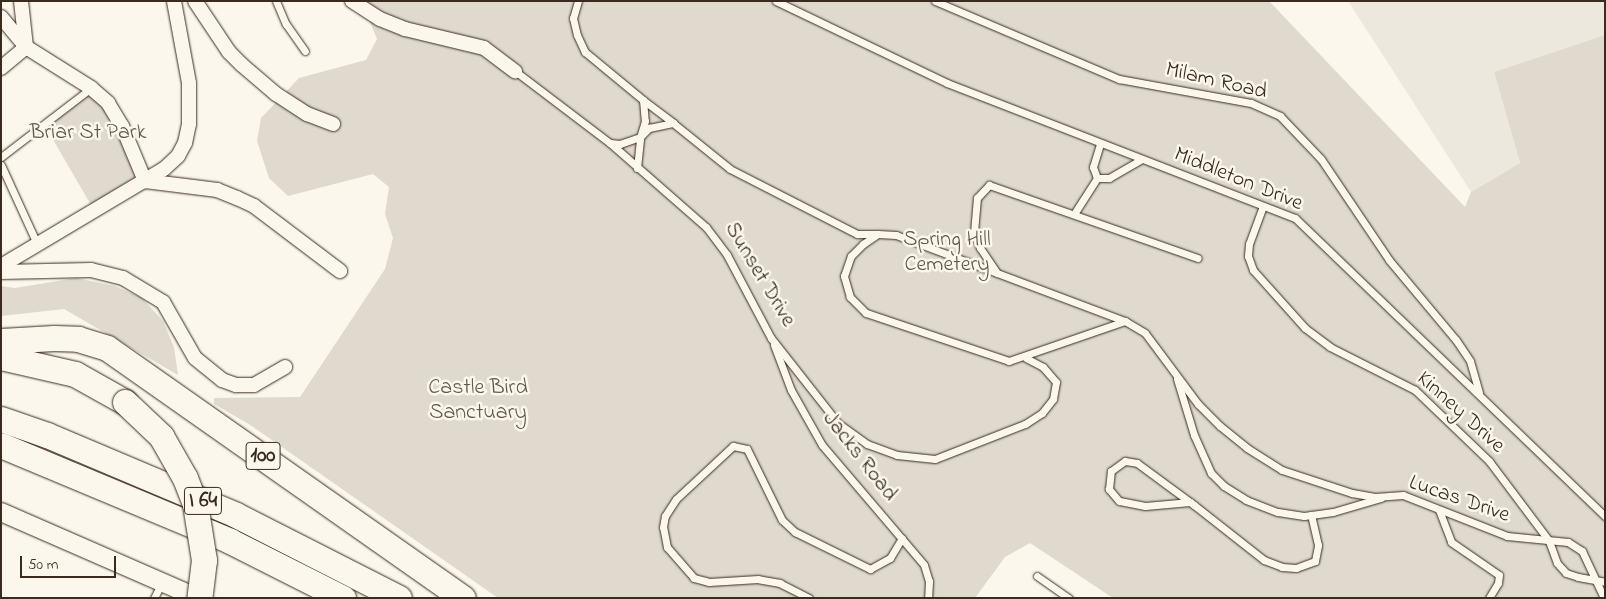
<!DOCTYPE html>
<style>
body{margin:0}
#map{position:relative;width:1606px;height:599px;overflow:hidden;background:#fbf7ec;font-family:"Indie Flower",sans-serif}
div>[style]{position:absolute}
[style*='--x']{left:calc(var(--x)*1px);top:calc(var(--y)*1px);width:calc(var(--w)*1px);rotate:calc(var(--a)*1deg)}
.built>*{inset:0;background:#ede8dd}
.green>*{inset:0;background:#dfd9ce}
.roads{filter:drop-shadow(0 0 1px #3b2a1e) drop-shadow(0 0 1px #3b2a1e)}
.service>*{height:7px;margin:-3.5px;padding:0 3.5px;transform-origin:3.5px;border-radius:3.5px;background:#fbf7ec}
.minor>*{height:14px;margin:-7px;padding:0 7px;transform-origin:7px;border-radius:7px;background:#fbf7ec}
.tertiary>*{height:18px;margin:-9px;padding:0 9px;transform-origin:9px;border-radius:9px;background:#fbf7ec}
.motorway>*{height:25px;margin:-12.5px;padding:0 12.5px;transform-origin:12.5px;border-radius:12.5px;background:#fbf7ec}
.bridges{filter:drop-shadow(0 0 1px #3b2a1e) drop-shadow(0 0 1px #3b2a1e)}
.motorway-bridge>*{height:25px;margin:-12.5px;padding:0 12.5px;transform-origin:12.5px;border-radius:12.5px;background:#fbf7ec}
span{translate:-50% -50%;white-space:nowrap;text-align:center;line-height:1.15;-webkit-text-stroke:5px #fbf7ec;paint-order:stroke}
.shield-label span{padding:1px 4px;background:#fbf7ec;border:1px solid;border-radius:4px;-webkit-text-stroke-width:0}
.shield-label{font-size:21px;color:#3b2a1e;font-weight:700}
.street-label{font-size:22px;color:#3b2a1e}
.park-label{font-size:22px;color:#64564a}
.frame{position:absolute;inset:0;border:2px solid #3b2a1e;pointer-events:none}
.scale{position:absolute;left:20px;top:556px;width:96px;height:22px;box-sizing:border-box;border:2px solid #3b2a1e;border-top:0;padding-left:6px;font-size:15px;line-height:18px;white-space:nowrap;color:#3b2a1e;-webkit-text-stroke:4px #fbf7ec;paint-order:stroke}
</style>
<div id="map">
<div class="built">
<i style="clip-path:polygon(1348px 1px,1605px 1px,1605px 35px,1494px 72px,1520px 163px,1471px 192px)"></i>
</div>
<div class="green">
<i style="clip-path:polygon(361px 1px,1269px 1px,1465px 207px,1471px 192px,1520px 163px,1494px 72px,1605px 35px,1605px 598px,1113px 598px,1030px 543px,1005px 557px,975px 598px,498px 598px,252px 426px,214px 404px,214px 398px,300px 397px,385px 269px,393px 238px,385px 214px,389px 187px,373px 174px,288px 196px,269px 178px,257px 141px,261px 118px,299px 78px,366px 60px,377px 39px)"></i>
<i style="clip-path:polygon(91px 88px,108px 103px,145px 181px,95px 212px,44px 124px)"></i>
<i style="clip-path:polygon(76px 278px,115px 286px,142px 298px,163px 321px,174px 347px,178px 375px,64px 309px,1px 316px,1px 286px,15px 288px)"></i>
</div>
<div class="roads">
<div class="service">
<i style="--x:276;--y:1;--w:25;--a:67"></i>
<i style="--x:286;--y:24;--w:33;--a:55"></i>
<i style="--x:578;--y:1;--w:18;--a:106"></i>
<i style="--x:573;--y:18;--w:17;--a:77"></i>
<i style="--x:577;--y:35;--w:19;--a:65"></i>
<i style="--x:585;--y:52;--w:75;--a:39.6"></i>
<i style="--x:643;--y:100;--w:21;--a:85"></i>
<i style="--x:645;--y:121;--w:17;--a:107"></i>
<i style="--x:640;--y:137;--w:21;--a:161"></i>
<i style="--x:620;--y:144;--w:10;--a:-174"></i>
<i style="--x:776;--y:1;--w:190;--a:25.6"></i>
<i style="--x:947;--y:83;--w:373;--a:21.2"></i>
<i style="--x:1295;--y:218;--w:430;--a:43.9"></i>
<i style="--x:935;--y:1;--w:200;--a:23"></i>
<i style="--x:1119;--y:79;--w:134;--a:10.3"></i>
<i style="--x:1251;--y:103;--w:32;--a:24"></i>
<i style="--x:1280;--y:116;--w:59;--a:46.4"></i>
<i style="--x:1321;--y:159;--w:122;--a:56"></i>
<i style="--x:1389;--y:260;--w:104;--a:50.1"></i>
<i style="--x:1456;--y:340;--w:25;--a:56"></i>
<i style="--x:1470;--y:361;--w:33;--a:74"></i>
<i style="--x:515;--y:71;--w:119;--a:37.2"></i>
<i style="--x:610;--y:143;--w:128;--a:41.2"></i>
<i style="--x:706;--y:227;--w:35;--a:53"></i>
<i style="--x:727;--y:255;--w:94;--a:62.1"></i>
<i style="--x:771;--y:338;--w:108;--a:51.8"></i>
<i style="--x:838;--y:423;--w:36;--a:36"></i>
<i style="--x:867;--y:444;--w:32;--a:20"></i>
<i style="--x:897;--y:455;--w:38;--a:6"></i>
<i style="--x:935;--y:459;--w:97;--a:-21.3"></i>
<i style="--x:1025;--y:424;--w:20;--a:-33"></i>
<i style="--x:1042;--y:413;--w:18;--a:-52"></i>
<i style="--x:1053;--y:399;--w:17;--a:-80"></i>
<i style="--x:1056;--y:382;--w:20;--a:-131"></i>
<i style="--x:1043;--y:367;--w:19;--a:-152"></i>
<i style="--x:643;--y:100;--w:38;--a:37"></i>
<i style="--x:1100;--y:144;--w:24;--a:107"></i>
<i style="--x:1093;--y:167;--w:12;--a:70"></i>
<i style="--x:1097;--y:178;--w:12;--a:0"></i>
<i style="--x:1109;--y:178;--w:36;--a:-30"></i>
<i style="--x:1;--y:157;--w:113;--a:-37.5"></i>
<i style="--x:1;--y:165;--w:89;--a:65.4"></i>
<i style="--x:637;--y:168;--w:31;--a:-84"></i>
<i style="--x:640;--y:137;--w:13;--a:-45"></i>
<i style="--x:649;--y:128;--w:25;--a:-12"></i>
<i style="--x:673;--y:123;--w:73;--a:38.9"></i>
<i style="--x:730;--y:169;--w:143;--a:27.1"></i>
<i style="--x:857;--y:234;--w:20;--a:0"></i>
<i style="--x:1263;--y:206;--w:40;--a:110.2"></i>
<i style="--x:1249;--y:244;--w:12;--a:95"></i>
<i style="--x:1248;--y:256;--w:15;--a:70"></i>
<i style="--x:1253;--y:270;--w:78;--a:48.1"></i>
<i style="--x:1305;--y:328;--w:31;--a:37"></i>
<i style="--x:1330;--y:347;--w:95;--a:26.8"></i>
<i style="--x:1415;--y:390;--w:103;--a:43.8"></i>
<i style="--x:1489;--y:461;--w:100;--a:53.1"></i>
<i style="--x:1549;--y:541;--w:23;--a:70"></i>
<i style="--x:1557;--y:563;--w:13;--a:48"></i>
<i style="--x:1566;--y:573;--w:13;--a:18"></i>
<i style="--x:1578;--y:577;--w:27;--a:10"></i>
<i style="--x:1074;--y:214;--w:43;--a:-57.4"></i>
<i style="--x:997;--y:273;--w:30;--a:-124"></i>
<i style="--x:980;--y:248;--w:17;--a:-111"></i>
<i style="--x:974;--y:232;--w:34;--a:-85"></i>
<i style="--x:977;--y:198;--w:18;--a:-47"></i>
<i style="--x:989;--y:185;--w:221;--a:19.3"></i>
<i style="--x:1125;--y:321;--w:123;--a:161"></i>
<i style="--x:1009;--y:361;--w:151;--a:-161.4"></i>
<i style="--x:866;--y:313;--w:23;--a:-135"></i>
<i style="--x:850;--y:297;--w:22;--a:-106"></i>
<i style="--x:844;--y:276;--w:21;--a:-71"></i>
<i style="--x:851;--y:256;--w:17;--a:-45"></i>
<i style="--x:863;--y:244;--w:18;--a:-34"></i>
<i style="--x:878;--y:234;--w:18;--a:3"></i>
<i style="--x:896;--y:235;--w:245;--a:20.6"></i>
<i style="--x:1125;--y:321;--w:23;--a:31"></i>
<i style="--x:1145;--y:333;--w:89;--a:53.3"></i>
<i style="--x:1198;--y:404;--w:31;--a:45"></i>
<i style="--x:1220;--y:426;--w:35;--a:39"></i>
<i style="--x:1247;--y:448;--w:41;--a:32.2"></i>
<i style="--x:1282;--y:470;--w:74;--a:18.2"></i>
<i style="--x:1352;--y:493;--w:23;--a:10"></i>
<i style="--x:1375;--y:497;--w:28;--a:-4"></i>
<i style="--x:1403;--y:495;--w:112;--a:21.5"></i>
<i style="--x:1507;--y:536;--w:61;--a:5.6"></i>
<i style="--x:1568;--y:542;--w:17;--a:33"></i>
<i style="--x:1582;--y:551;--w:52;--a:64.9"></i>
<i style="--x:774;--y:345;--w:48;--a:69.3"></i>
<i style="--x:791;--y:390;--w:63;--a:60.6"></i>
<i style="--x:822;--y:445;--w:157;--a:49.6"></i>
<i style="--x:924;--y:565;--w:17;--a:73"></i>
<i style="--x:929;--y:581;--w:17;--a:93"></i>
<i style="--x:1177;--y:379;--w:59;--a:73.1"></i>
<i style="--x:1194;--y:435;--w:42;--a:65.9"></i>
<i style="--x:1211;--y:473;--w:18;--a:45"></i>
<i style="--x:1224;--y:486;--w:26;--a:32"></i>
<i style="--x:1246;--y:500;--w:34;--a:21"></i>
<i style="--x:1278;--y:512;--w:26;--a:9"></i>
<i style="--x:1304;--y:516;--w:29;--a:-8"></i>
<i style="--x:1333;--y:512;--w:50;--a:-16.3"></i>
<i style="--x:1190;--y:502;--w:45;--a:174.9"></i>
<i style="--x:1145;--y:506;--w:26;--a:-169"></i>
<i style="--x:1119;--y:501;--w:16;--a:-130"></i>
<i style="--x:1109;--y:489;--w:18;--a:-84"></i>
<i style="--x:1111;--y:471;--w:17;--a:-36"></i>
<i style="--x:1125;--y:461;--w:12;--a:9"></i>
<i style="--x:1137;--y:463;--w:71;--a:36.4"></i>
<i style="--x:1194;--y:505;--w:89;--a:38.2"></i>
<i style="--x:1264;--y:560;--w:19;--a:21"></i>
<i style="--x:1282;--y:567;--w:14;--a:4"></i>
<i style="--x:1296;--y:568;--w:20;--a:-20"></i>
<i style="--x:1315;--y:561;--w:16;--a:-79"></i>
<i style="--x:1318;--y:545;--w:31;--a:-103"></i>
<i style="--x:1439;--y:510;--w:34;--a:69"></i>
<i style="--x:1451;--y:542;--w:58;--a:34.5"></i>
<i style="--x:1499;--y:575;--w:8;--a:97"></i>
<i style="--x:1498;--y:583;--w:17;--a:121"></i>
<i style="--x:1037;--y:576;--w:39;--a:35"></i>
<i style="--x:154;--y:598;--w:18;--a:-63"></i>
<i style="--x:809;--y:598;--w:33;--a:-153"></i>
<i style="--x:780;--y:583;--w:22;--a:-170"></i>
<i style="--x:758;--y:579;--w:49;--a:176.5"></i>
<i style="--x:709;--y:582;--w:16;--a:-165"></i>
<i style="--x:694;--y:578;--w:41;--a:-131.1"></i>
<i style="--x:667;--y:547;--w:20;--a:-101"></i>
<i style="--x:663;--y:527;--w:11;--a:-80"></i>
<i style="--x:665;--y:516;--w:20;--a:-57"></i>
<i style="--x:676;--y:499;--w:78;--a:-42.9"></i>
<i style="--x:733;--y:446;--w:14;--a:12"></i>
<i style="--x:747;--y:449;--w:79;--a:63.8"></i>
<i style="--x:782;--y:520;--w:18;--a:43"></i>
<i style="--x:795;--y:532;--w:84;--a:26.3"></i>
<i style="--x:870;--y:569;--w:23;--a:-29"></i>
<i style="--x:890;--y:558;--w:23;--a:-59"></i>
</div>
<div class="minor">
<i style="--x:195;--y:1;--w:61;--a:56.3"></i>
<i style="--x:229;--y:52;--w:18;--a:45"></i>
<i style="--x:242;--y:65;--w:45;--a:40.5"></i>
<i style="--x:276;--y:94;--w:37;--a:33"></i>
<i style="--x:307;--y:114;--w:28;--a:21"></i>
<i style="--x:352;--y:1;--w:33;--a:33"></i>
<i style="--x:380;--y:19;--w:27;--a:22"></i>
<i style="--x:405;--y:29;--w:81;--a:13.5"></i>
<i style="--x:484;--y:48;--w:39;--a:37"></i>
<i style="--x:1;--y:17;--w:39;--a:50"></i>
<i style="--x:26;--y:47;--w:77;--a:32.2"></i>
<i style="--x:91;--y:88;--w:23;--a:41"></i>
<i style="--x:108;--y:103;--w:27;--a:59"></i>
<i style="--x:122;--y:126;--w:60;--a:67.3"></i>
<i style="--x:145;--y:181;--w:73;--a:7.1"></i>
<i style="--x:217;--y:190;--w:22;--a:22"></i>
<i style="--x:237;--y:198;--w:19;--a:25"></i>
<i style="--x:254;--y:206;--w:108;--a:37.1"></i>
<i style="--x:1;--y:68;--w:33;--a:-40"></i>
<i style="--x:26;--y:47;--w:46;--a:-96.2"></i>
<i style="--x:1;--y:266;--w:190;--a:-30.8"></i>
<i style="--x:164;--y:169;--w:19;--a:-43"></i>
<i style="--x:178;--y:156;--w:15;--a:-62"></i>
<i style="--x:185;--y:143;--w:19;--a:-78"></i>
<i style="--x:189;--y:124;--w:41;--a:-90"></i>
<i style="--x:189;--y:83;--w:83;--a:-100.4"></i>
<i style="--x:1;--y:272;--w:90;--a:-1.3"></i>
<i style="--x:91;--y:270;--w:33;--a:14"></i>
<i style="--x:123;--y:278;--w:47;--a:31"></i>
<i style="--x:163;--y:302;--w:64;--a:60.3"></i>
<i style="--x:195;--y:358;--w:35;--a:39"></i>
<i style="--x:222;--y:380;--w:15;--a:20"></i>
<i style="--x:236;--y:385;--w:18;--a:0"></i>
<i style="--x:254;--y:385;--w:36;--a:-30"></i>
</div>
<div class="tertiary">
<i style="--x:1;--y:512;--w:215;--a:23.6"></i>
</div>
<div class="motorway">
<i style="--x:1;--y:341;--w:53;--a:-3.2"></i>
<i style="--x:54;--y:338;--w:24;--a:2"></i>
<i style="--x:78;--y:339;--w:30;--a:17"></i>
<i style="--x:107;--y:348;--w:435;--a:35.1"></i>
<i style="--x:1;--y:357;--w:76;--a:12.9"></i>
<i style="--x:75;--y:374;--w:57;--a:29.2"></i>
<i style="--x:1;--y:419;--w:49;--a:19.2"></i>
<i style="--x:47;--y:435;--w:205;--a:22.9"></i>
<i style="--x:236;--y:515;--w:183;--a:27"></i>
<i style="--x:1;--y:445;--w:248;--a:22.7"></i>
<i style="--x:230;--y:541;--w:127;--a:26.8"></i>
</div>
</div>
<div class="bridges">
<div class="motorway-bridge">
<i style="--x:125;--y:402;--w:50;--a:43.4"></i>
<i style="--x:161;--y:436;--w:48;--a:60.3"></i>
<i style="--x:185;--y:478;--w:28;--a:69"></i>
<i style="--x:195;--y:504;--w:57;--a:80.9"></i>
<i style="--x:204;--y:560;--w:38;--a:97"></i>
</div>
</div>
<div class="shield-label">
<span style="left:263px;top:456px">100</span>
<span style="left:203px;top:501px">I 64</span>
</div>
<div class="street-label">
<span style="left:1216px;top:82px;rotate:13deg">Milam Road</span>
<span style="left:1238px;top:180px;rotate:22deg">Middleton Drive</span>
<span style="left:759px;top:275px;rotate:59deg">Sunset Drive</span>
<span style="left:1460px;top:413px;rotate:42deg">Kinney Drive</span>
<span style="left:859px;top:457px;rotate:52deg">Jacks Road</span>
<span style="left:1459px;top:500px;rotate:19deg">Lucas Drive</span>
</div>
<div class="park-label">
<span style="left:88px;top:134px">Briar St Park</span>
<span style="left:947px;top:253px">Spring Hill<br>Cemetery</span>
<span style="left:478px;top:401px">Castle Bird<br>Sanctuary</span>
</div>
<div class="frame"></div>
<div class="scale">50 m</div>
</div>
